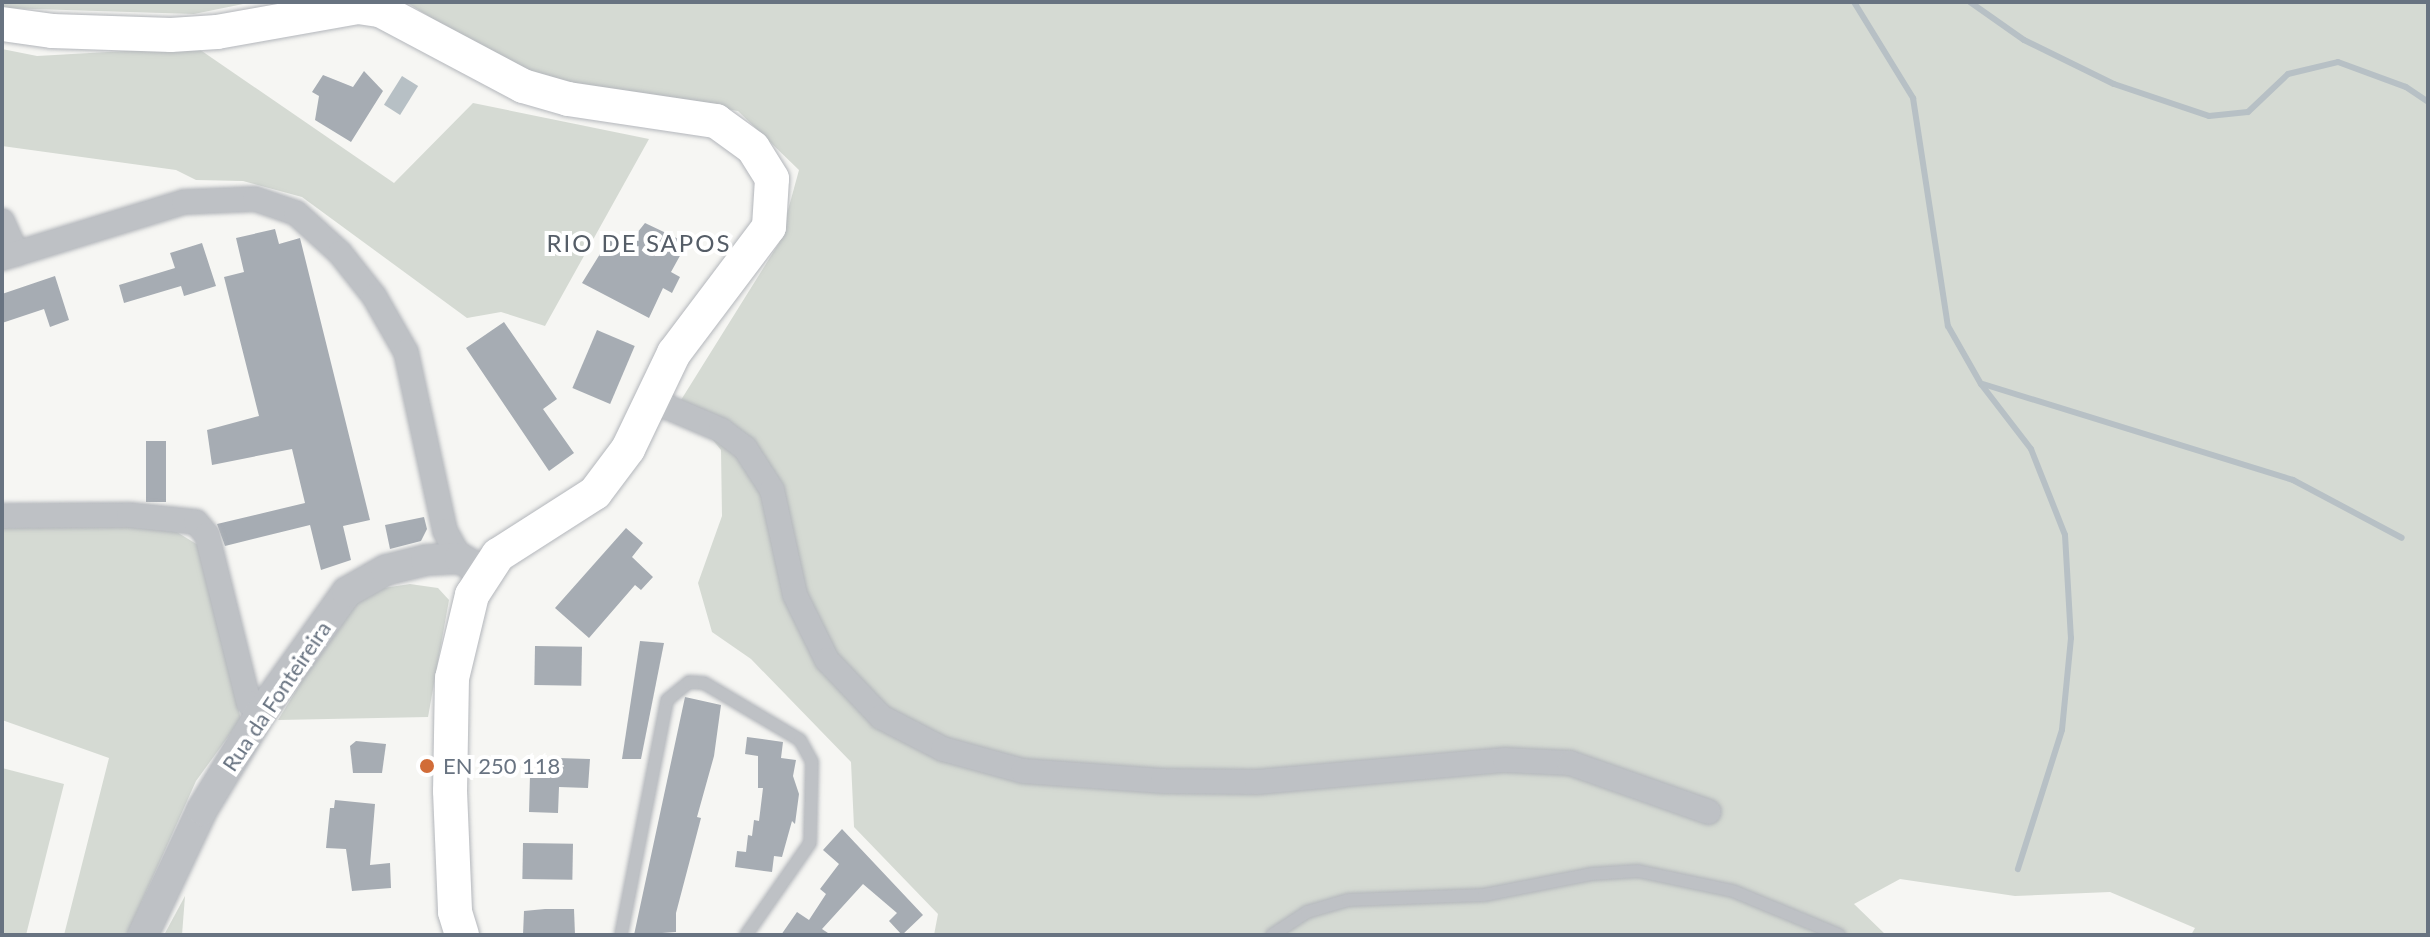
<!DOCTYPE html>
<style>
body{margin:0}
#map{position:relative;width:2430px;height:937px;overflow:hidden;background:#f6f6f3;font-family:Lato,sans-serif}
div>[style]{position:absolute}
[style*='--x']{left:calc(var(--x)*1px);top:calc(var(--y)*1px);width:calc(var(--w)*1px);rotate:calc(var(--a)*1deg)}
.green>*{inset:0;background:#d5dad3}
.water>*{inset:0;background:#b7c0c5;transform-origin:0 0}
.stream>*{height:6px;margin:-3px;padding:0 3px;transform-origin:3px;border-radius:3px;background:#b7c0c5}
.building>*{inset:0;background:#a6acb3;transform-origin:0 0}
.roads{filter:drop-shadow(0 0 2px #b3b6bb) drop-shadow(0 0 2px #b3b6bb)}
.service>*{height:12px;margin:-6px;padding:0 6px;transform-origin:6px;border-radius:6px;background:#bec1c5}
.minor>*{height:24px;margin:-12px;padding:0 12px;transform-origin:12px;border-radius:12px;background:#bec1c5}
.tertiary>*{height:30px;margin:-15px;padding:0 15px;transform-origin:15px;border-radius:15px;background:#bec1c5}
.secondary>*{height:34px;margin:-17px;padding:0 17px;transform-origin:17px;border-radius:17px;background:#fff}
.dots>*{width:22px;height:22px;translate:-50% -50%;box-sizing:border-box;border:4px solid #fff;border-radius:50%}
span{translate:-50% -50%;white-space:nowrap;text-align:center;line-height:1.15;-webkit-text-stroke:8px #fff;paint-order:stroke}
.street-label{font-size:22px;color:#687381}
.poi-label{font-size:22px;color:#687381}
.left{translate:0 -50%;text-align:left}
.neighbourhood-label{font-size:24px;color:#555d67;letter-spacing:2px}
.frame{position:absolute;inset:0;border:4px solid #687381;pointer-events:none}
</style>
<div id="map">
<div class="green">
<i style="clip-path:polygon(2px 2px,253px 2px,194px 14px,2px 8px)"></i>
<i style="clip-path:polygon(406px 2px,2428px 2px,2428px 935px,2191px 935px,2195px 928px,2110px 892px,2015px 896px,1900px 879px,1854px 904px,1886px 935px,934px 935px,938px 914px,854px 827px,851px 762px,751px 659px,712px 632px,698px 583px,722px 516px,721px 450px,681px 400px,779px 243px,799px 170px,738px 111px,540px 78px,492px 56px)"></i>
<i style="clip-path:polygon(196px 47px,394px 183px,473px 103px,649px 139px,545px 326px,501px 312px,467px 318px,302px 197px,243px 181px,196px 180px,176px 170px,2px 146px,2px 49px,37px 56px)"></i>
<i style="clip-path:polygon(2px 526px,167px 526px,198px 545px,241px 719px,196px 781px,127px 935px,64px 935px,109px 758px,2px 720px)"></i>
<i style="clip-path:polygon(410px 584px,438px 588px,449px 600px,428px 717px,278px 720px,341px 618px,370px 590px)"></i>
<i style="clip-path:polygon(2px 768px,64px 784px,26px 935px,2px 935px)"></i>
<i style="clip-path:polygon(185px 896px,182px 935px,164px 935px)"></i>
</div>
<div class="water">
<i style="left:402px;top:76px;width:19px;height:34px;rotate:32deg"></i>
</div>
<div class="stream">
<i style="--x:1854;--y:2;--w:113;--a:58.4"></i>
<i style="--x:1913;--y:98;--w:231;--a:81.3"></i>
<i style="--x:1948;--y:326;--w:67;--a:60.4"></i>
<i style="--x:1981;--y:384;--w:82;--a:52.4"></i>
<i style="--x:2031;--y:449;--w:92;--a:68.4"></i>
<i style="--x:2065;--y:535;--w:103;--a:86.7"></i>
<i style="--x:2071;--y:638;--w:92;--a:95.6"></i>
<i style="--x:2062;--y:730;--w:146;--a:107.6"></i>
<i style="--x:1970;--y:2;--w:66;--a:35.1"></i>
<i style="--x:2024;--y:40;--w:100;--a:26.1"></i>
<i style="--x:2114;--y:84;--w:100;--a:18.6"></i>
<i style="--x:2209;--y:116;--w:39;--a:-6"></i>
<i style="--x:2248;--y:112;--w:55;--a:-43.5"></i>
<i style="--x:2288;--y:74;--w:51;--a:-13.5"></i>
<i style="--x:2338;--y:62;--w:72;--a:20.2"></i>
<i style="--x:2406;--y:87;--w:27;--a:34"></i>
<i style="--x:1983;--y:384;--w:325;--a:17.2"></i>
<i style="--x:2293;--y:480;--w:123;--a:28"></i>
</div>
<div class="building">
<i style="clip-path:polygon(364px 71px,383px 91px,351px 142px,315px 120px,319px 96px,312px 92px,323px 75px,353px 87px)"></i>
<i style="clip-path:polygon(645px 223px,687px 243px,671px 272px,680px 277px,672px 293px,663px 288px,649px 318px,582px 283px,613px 233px,629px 243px)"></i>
<i style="clip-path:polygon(275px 229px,279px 244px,300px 238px,370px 520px,343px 526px,351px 560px,321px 570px,310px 525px,225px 546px,217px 524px,305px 503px,292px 449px,212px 465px,207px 430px,259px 416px,224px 277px,244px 272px,236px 238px)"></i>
<i style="clip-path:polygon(202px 243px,216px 286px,184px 296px,181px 286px,124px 303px,119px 285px,175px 268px,170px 253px)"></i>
<i style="clip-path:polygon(55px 276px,69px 320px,50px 327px,44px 309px,2px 323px,2px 294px)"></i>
<i style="clip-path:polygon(504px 322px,557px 399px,543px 409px,574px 453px,549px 471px,466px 348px)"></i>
<i style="left:597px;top:330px;width:41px;height:63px;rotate:23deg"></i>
<i style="left:146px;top:441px;width:20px;height:61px"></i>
<i style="clip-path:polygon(424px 517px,427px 529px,421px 541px,390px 549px,385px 525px)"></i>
<i style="clip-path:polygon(626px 528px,643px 543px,632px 557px,653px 577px,641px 590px,635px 585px,589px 638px,555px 608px)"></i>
<i style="clip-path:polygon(640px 641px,664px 643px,641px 759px,622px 759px)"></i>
<i style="left:535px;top:646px;width:47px;height:39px;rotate:1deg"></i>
<i style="clip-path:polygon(685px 697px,721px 705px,714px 756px,697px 817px,701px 818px,676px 913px,676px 932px,634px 935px)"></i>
<i style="clip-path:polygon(747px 737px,783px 742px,781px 758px,796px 760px,793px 776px,799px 794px,795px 824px,792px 821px,782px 857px,774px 856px,772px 872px,735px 867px,737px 851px,746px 852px,748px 835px,752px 836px,754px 820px,759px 821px,763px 788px,758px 788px,758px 756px,745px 754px)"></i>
<i style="clip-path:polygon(356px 741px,386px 744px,382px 773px,353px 773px,350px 746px)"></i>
<i style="clip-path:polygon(558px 758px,590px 759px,588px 788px,559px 787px,558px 813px,529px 812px,530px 775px,557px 776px)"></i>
<i style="clip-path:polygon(335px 800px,375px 804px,370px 865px,390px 863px,391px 888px,352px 891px,346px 849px,326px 848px,330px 808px,334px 808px)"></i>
<i style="clip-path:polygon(842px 829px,923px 915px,902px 935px,889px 921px,897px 913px,863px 884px,822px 929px,831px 935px,781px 935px,797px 912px,809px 920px,826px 894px,820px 889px,839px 864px,823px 850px)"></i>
<i style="left:523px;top:843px;width:50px;height:36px;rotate:1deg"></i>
<i style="clip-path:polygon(545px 909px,574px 909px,575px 935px,523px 935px,524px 911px)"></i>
</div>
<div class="roads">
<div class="service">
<i style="--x:621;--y:935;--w:239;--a:-78.9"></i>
<i style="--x:667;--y:700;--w:28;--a:-39"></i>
<i style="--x:689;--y:682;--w:15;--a:4"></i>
<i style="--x:704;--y:683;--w:112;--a:30.7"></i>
<i style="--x:800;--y:740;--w:25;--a:61"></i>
<i style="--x:812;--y:762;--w:81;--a:91.4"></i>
<i style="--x:810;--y:843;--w:112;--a:124.8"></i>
<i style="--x:1272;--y:935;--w:42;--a:-33.3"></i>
<i style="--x:1307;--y:912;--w:43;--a:-16.3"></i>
<i style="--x:1348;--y:900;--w:136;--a:-2.1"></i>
<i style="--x:1484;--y:895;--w:109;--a:-11.1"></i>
<i style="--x:1591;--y:874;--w:47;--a:-3.7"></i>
<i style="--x:1638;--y:871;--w:97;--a:11.9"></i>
<i style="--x:1733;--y:891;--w:115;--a:22.5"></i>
</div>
<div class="minor">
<i style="--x:2;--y:221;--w:36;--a:66"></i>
<i style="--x:2;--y:258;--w:190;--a:-17.1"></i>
<i style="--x:184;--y:202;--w:71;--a:-2.4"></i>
<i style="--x:255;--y:199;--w:43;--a:18.9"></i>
<i style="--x:296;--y:213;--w:59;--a:42.3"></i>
<i style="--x:340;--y:253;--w:55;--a:51.7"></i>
<i style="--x:374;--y:296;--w:64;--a:60.3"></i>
<i style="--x:406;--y:352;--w:183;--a:77.7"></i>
<i style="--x:445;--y:531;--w:31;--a:61"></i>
<i style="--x:653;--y:401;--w:74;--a:23.1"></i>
<i style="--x:721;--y:430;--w:30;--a:37"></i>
<i style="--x:745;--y:448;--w:50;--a:57.3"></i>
<i style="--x:772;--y:490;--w:107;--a:77.6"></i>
<i style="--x:795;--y:595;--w:72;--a:63.8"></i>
<i style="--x:827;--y:660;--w:79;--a:46.5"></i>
<i style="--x:881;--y:717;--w:70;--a:27.3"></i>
<i style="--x:943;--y:749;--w:83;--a:15.4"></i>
<i style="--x:1023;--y:771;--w:140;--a:4.1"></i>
<i style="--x:1163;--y:781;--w:94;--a:0.6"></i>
<i style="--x:1257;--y:782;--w:249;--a:-5.1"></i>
<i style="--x:1505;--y:760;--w:65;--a:2.6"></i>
<i style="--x:1570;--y:763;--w:147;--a:19.4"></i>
<i style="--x:2;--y:516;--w:127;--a:-0.5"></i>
<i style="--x:129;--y:515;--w:67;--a:6"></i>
<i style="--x:196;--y:522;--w:17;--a:50"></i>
<i style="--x:207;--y:535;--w:173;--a:76"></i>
<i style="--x:249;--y:703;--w:15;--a:32"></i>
</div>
<div class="tertiary">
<i style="--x:143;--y:935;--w:138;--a:-64.7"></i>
<i style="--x:202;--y:810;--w:116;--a:-58.8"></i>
<i style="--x:262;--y:711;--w:146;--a:-54.5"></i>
<i style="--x:347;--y:592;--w:45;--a:-29.4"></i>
<i style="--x:386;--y:570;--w:41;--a:-14"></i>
<i style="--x:426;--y:560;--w:34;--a:-3"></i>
<i style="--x:460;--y:558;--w:27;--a:31"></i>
</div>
<div class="secondary">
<i style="--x:2;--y:24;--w:50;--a:8"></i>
<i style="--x:52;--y:31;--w:119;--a:1.9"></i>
<i style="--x:171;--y:35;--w:46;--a:-3.7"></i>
<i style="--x:217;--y:32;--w:143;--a:-10.1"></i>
<i style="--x:358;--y:7;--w:22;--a:8"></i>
<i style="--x:380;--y:10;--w:162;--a:28"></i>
<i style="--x:523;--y:86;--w:47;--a:16.1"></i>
<i style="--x:568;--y:99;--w:150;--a:8.5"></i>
<i style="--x:716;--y:121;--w:46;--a:36.1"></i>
<i style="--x:753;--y:148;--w:36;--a:58"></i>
<i style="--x:772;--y:179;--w:48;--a:93.6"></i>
<i style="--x:769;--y:227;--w:158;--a:127"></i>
<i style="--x:674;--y:353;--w:106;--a:115.6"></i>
<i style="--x:628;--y:449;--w:55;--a:126.9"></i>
<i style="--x:595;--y:493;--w:115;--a:147.4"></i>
<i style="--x:498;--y:555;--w:48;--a:123"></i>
<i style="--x:472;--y:595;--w:85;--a:103.5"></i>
<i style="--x:452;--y:678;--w:113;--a:91"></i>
<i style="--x:450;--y:791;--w:121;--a:87.6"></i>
<i style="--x:455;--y:912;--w:24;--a:73"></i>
</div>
</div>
<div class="dots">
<i style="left:427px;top:766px;background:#d16c38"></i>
</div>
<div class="street-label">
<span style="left:276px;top:696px;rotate:-56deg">Rua da Fonteireira</span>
</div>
<div class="poi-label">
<span class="left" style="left:443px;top:766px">EN 250 118</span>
</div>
<div class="neighbourhood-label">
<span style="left:639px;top:243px">RIO DE SAPOS</span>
</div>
<div class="frame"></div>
</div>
